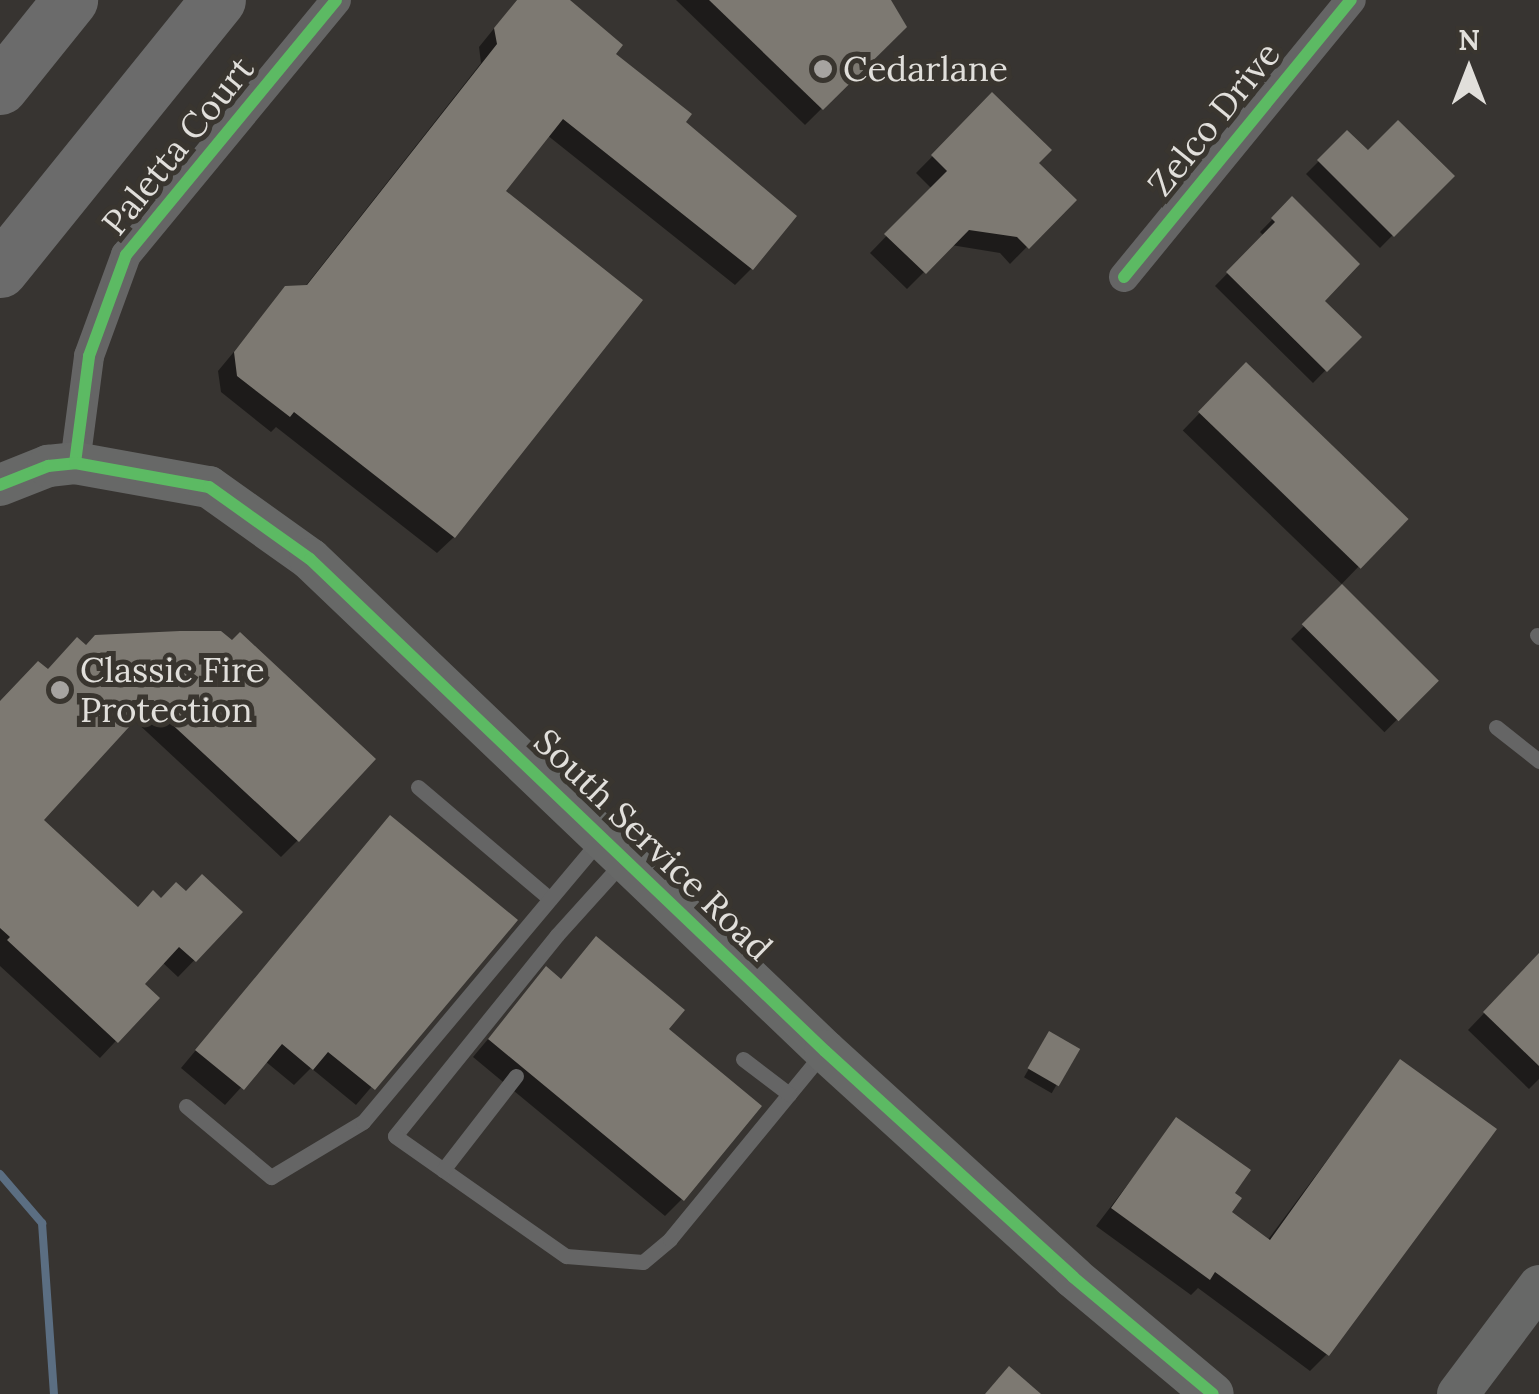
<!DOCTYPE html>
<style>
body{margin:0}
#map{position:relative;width:1539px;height:1394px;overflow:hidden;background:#373431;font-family:Lora,serif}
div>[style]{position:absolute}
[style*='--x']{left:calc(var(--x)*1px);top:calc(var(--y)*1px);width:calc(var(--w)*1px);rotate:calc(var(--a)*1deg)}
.shadow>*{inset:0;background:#0007;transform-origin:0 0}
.stream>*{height:8px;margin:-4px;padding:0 4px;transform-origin:4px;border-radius:4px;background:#5b6e82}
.building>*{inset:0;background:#7d7972;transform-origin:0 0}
.lane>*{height:15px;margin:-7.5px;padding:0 7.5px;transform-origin:7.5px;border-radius:7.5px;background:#656565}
.street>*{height:30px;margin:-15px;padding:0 15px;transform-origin:15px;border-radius:15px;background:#656565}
.secondary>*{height:42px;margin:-21px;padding:0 21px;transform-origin:21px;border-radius:21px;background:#676867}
.highway>*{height:55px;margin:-27.5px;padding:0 27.5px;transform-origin:27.5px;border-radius:27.5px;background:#6b6b6b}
.cycleway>*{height:12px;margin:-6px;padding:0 6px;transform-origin:6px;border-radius:6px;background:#5cba63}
.dots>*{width:28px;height:28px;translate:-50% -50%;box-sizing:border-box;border:5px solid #39352f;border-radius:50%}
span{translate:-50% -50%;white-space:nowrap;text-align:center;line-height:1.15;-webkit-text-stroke:10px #39352f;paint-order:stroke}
.poi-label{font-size:35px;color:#e1dfdb}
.left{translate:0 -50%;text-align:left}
.street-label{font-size:35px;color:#e1dfdb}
.north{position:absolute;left:1419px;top:20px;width:100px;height:100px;-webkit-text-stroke:8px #39352f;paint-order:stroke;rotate:0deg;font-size:28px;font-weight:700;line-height:40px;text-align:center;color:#e1dfdb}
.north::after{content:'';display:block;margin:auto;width:35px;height:45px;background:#e1dfdb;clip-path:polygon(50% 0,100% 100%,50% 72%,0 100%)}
</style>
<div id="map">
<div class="shadow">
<i style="clip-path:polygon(517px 0,566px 0,612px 54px,683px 122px,752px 268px,735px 285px,547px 135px,502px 191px,454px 537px,437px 553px,276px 427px,271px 432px,221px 392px,218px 371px,286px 289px,304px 288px,481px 63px,479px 47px)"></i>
<i style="clip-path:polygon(676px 0,888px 0,904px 27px,805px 125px)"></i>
<i style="clip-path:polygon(992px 96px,1036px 163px,1073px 200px,1010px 264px,1000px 253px,951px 245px,907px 289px,870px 253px,932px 189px,916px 173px)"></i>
<i style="clip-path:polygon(1347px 133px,1368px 154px,1451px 176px,1380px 248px,1306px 174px)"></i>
<i style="clip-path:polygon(1292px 199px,1321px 301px,1358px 337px,1313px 383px,1215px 286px,1264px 236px,1260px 232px)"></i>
<i style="left:1246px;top:365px;width:221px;height:91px;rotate:44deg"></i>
<i style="left:1342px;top:588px;width:132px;height:72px;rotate:45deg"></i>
<i style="clip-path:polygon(96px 638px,298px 840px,281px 857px,133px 719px,40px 820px,137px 910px,185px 894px,240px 913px,178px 977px,162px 962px,142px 984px,156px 998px,100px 1058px,0 966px,0 704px)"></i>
<i style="clip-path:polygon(390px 818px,514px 920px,356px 1105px,311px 1068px,294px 1085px,265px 1061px,225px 1105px,181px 1068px)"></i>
<i style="clip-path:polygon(596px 939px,666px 1029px,682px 1199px,665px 1216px,473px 1057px,546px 970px,559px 981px)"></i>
<i style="clip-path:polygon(1539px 956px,1539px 1079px,1529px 1089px,1468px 1030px)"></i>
<i style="left:1049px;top:1034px;width:32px;height:50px;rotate:30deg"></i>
<i style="clip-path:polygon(1400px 1062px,1327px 1354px,1310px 1371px,1198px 1288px,1191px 1295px,1096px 1226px,1177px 1120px,1231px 1194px,1228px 1213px,1267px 1241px)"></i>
</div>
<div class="stream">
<i style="--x:0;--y:1174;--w:65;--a:49.4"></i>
<i style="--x:42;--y:1223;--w:171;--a:86"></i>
</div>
<div class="building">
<i style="clip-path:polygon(517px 0,570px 0,623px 45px,616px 54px,692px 114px,686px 122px,797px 216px,753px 270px,563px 119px,506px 191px,643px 300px,455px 538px,294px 412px,290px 417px,237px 376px,234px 352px,285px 286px,307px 285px,497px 44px,494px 28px)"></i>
<i style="clip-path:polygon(709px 0,891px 0,907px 27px,823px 110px)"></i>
<i style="clip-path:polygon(992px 92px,1052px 150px,1039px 163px,1077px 200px,1029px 249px,1017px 237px,969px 230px,926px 274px,884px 234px,947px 171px,931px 155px)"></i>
<i style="clip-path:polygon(1398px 120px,1455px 176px,1394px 237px,1317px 160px,1347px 130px,1368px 150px)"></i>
<i style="clip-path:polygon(1292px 196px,1360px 264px,1325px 301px,1362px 337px,1327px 372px,1226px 272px,1275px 222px,1271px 218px)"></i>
<i style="left:1246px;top:362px;width:226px;height:69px;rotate:44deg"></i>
<i style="left:1342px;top:584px;width:137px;height:57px;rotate:45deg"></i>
<i style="clip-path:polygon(180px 631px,221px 631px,232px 640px,240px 632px,376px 759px,299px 842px,150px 704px,44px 820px,138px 907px,153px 890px,161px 898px,176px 882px,186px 891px,202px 874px,243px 912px,196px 962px,179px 947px,145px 984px,160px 998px,118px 1043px,7px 940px,10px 937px,0 928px,0 701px,38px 661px,48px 669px,77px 637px,86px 645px,95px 635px)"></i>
<i style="clip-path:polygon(390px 815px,518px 920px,375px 1090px,328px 1052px,313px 1070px,282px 1044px,244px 1090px,195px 1050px)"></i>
<i style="clip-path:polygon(596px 936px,685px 1010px,669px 1029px,762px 1106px,684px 1201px,488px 1039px,546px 966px,561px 979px)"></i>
<i style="clip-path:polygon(1539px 953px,1539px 1066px,1483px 1012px)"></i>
<i style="left:1049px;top:1031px;width:36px;height:43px;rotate:30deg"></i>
<i style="clip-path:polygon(1400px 1059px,1497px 1129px,1329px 1356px,1215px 1272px,1210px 1280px,1111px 1208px,1176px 1117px,1251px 1170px,1235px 1193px,1242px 1198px,1232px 1212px,1270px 1240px)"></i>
<i style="clip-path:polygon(1009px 1366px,1041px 1394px,985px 1394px)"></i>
</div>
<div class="lane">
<i style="--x:1537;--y:635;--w:3;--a:45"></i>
<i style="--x:1496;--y:727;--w:55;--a:38.3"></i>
<i style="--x:418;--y:787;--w:173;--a:40.3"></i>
<i style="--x:622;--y:863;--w:97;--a:132.1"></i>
<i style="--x:557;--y:935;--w:258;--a:128.9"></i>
<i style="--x:395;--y:1136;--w:209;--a:35.1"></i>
<i style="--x:566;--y:1256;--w:77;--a:4.5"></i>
<i style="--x:643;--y:1262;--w:35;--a:-40"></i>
<i style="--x:670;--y:1239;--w:239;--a:-50.6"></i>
<i style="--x:743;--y:1059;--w:58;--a:37.3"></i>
<i style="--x:186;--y:1106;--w:111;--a:39.9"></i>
<i style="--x:271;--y:1177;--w:107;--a:-30.9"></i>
<i style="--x:363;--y:1122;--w:367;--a:-50"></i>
<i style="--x:443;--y:1170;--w:119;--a:-52.2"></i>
</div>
<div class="street">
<i style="--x:1124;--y:277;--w:358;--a:-50.7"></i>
<i style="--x:75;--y:463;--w:108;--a:-82.5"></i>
<i style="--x:89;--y:356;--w:108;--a:-69.9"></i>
<i style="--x:126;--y:255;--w:330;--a:-50.5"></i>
</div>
<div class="secondary">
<i style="--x:0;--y:485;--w:52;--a:-21.6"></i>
<i style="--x:48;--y:466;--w:27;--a:-6"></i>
<i style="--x:75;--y:463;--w:136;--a:10.2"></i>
<i style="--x:209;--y:487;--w:124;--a:35.5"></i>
<i style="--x:310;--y:559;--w:712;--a:43.69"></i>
<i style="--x:825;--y:1051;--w:336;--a:42.3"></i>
<i style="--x:1073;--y:1277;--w:182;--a:39.9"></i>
<i style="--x:1458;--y:1394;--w:135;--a:-53.1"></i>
</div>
<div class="highway">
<i style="--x:0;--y:87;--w:112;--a:-51.2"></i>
<i style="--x:0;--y:270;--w:347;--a:-51.1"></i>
</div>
<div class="cycleway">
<i style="--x:1124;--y:277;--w:358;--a:-50.7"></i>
<i style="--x:75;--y:463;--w:108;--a:-82.5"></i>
<i style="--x:89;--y:356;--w:108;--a:-69.9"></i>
<i style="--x:126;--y:255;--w:330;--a:-50.5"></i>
<i style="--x:0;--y:485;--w:52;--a:-21.6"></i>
<i style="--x:48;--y:466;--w:27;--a:-6"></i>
<i style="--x:75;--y:463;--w:136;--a:10.2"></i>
<i style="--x:209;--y:487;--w:124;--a:35.5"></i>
<i style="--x:310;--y:559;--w:712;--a:43.69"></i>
<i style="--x:825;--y:1051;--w:336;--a:42.3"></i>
<i style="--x:1073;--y:1277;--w:182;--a:39.9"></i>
</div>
<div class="dots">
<i style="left:823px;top:69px;background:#a6a3a0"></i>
<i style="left:60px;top:690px;background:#a6a3a0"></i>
</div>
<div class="poi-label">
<span class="left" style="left:843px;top:69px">Cedarlane</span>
<span class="left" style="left:80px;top:690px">Classic Fire<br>Protection</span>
</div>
<div class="street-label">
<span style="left:1214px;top:119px;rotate:-51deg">Zelco Drive</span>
<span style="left:178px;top:146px;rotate:-51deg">Paletta Court</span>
<span style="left:653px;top:845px;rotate:44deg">South Service Road</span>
</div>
<div class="north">N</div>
</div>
